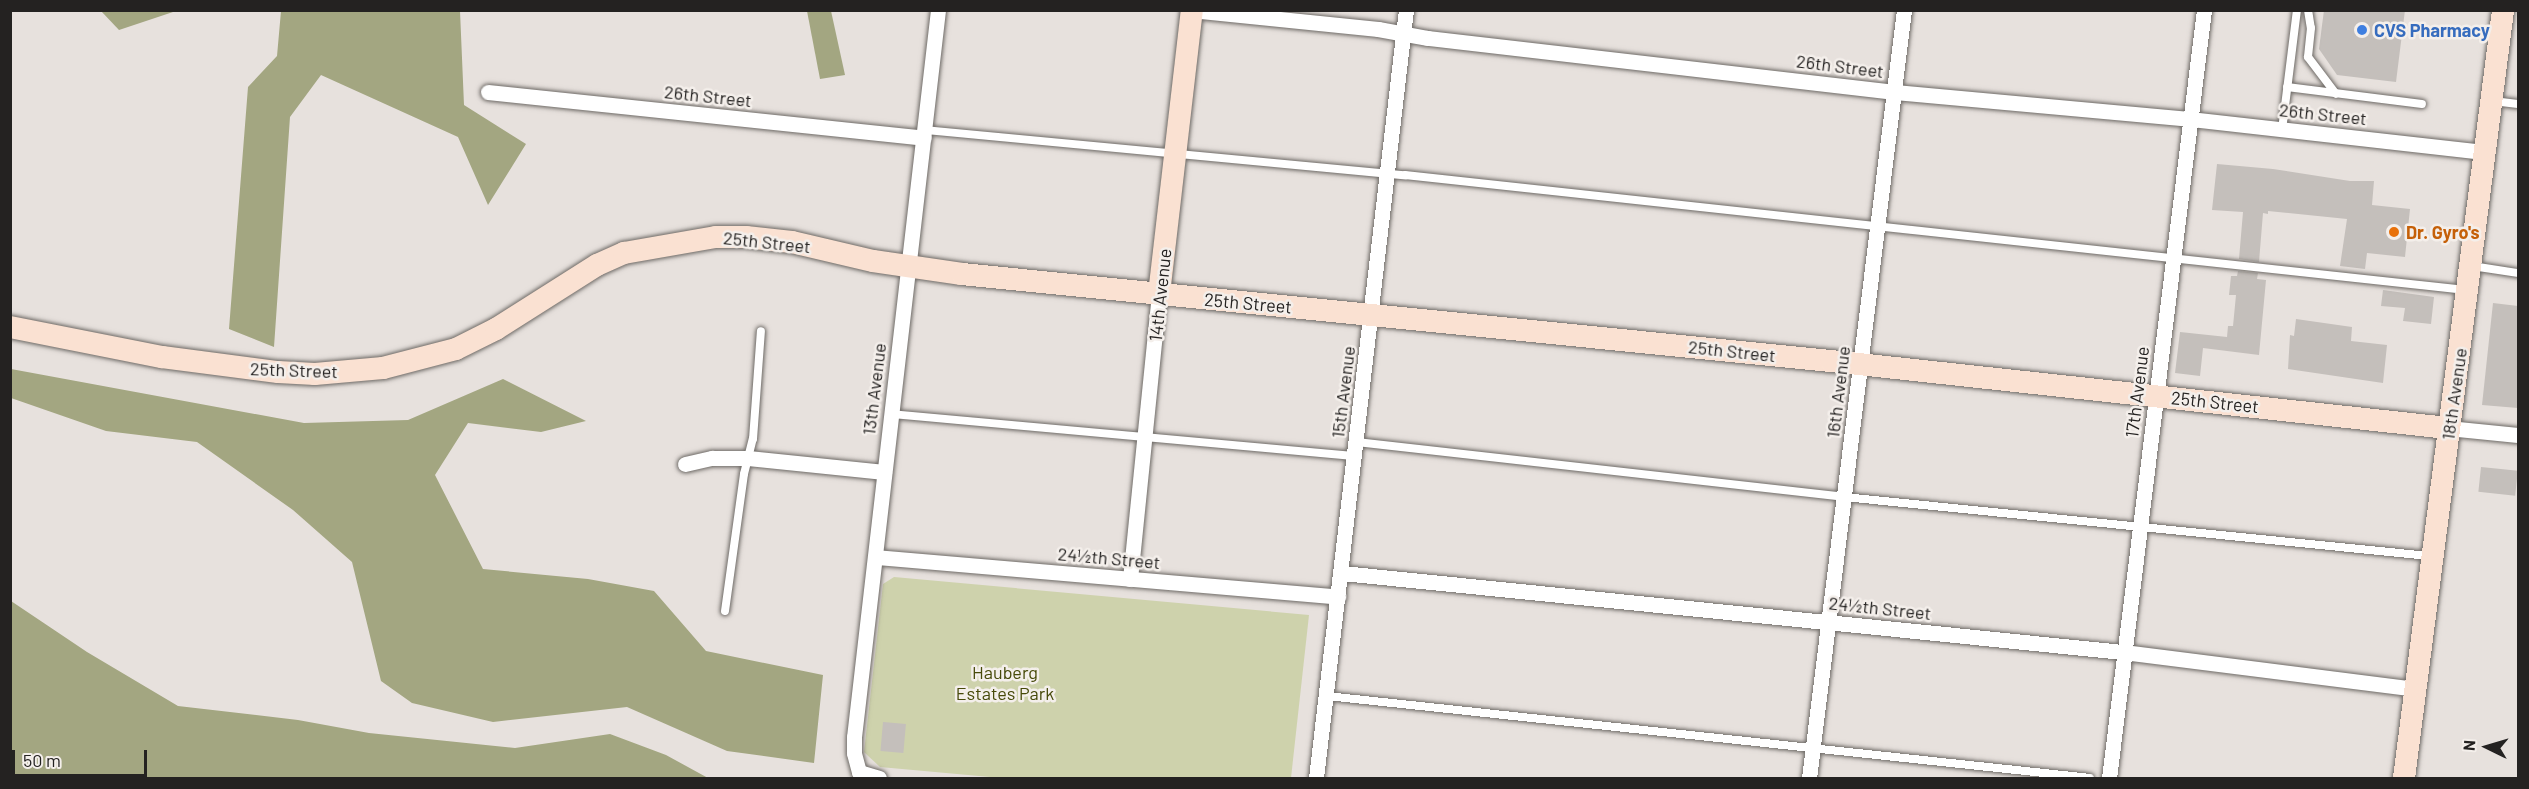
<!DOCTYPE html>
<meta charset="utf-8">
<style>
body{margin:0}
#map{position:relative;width:2529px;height:789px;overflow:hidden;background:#e7e1dd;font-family:Barlow,sans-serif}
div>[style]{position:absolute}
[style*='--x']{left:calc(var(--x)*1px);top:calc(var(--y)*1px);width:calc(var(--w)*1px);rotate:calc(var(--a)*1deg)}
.green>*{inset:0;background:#ced2ac}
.forest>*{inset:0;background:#a3a681}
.building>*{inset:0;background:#c4bfbb;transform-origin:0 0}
.roads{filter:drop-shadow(0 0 2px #6e6a66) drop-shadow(0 0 2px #6e6a66)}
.lane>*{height:8px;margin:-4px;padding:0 4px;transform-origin:4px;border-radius:4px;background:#fff}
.street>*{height:15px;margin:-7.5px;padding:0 7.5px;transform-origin:7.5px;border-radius:7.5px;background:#fff}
.secondary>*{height:22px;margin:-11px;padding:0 11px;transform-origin:11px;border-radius:11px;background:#fae1d2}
.dots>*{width:16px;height:16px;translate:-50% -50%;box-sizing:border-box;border:3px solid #f4efeb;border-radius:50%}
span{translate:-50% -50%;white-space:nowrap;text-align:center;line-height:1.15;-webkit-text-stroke:5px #f4efeb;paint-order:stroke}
.shop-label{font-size:18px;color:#366cbe;font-weight:700}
.left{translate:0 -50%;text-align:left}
.street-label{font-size:18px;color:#242221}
.food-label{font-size:18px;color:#c56008;font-weight:700}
.park-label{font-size:18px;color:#474a0a}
.frame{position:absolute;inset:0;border:12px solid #242221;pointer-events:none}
.north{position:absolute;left:2457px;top:717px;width:60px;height:60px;-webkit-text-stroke:4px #f4efeb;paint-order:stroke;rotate:275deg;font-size:16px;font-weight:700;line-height:24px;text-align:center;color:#242221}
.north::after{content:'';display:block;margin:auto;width:21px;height:27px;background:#242221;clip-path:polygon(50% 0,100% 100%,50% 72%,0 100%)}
.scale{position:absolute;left:12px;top:750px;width:135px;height:27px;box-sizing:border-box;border:3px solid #242221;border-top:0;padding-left:8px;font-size:18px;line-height:21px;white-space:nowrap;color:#242221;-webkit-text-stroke:4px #f4efeb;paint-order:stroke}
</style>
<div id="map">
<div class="green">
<i style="clip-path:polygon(894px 577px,1309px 615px,1291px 778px,1001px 778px,880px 767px,864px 752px,883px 584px)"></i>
</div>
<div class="forest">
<i style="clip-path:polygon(101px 11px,176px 11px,119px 30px)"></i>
<i style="clip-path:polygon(281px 11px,460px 11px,464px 105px,526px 144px,488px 205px,458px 137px,321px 75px,290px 117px,274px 347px,229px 329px,248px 87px,277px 56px)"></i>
<i style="clip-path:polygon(807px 11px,831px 11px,845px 75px,820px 79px)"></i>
<i style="clip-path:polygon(11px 369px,304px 423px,408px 420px,503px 379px,586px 421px,541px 432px,468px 423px,435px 475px,483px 569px,588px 579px,654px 591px,706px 651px,823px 675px,814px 763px,727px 751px,627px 707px,493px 722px,412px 703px,381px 681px,352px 562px,293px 510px,197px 442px,106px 431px,11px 398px)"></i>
<i style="clip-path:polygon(11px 601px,87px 652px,178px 706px,298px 720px,369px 733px,515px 748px,610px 734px,666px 755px,708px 778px,11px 778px)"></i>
</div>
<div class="building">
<i style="clip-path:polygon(2324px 10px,2405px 10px,2396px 82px,2337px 75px,2319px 49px)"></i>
<i style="clip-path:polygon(2217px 164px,2273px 169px,2350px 181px,2374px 181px,2372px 205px,2410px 209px,2405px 257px,2367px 253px,2365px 269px,2340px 266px,2347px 219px,2268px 211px,2268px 214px,2263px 213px,2259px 262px,2239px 259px,2243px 212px,2212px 210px)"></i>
<i style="clip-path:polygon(2238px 271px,2258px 273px,2257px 279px,2266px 280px,2259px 355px,2203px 348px,2200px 376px,2175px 373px,2180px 332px,2227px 337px,2228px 326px,2233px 326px,2236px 295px,2229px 295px,2231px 276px,2237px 276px)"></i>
<i style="clip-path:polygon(2383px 290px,2434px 297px,2431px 324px,2403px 321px,2405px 308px,2381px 306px)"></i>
<i style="clip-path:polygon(2493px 303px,2518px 306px,2518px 408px,2482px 405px)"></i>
<i style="clip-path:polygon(2296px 319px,2352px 327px,2351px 341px,2387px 345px,2383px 383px,2288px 369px,2290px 335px,2294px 336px)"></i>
<i style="left:2481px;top:467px;width:37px;height:25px;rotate:6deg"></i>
<i style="left:883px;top:722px;width:23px;height:29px;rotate:5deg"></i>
</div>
<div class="roads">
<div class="lane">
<i style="--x:2308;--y:10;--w:18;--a:81"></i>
<i style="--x:2311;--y:28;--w:29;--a:96"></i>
<i style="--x:2308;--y:57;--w:46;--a:52.9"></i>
<i style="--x:2287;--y:87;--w:136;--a:7.2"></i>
<i style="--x:2493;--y:101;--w:25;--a:7"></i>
<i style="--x:925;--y:130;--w:482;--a:5.4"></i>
<i style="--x:1405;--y:175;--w:1067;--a:6.19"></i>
<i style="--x:2282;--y:130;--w:121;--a:-82.9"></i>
<i style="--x:2472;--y:266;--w:47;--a:8.7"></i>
<i style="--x:891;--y:414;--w:466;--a:5.2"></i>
<i style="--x:1356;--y:442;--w:491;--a:6.4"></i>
<i style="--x:1844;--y:497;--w:588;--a:5.76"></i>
<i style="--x:725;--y:611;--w:138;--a:-82.1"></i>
<i style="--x:744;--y:474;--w:36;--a:-76"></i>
<i style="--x:753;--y:439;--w:108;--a:-85.8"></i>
<i style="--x:1327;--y:696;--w:767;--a:6.13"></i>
</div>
<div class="street">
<i style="--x:1191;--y:10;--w:188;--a:5.8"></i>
<i style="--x:1378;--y:29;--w:51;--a:10.2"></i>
<i style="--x:1428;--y:38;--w:469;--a:6.6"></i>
<i style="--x:1894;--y:92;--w:297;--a:5.2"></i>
<i style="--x:2190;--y:119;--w:297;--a:6.4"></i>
<i style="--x:488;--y:92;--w:438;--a:6"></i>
<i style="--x:2448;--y:428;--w:70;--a:5.7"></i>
<i style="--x:685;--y:464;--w:28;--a:-13"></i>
<i style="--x:712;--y:458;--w:36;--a:0"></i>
<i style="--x:748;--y:458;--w:137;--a:5.9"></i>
<i style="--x:876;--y:557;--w:464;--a:4.9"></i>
<i style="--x:1342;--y:573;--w:785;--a:5.78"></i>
<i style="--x:2123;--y:652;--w:293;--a:7.2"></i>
<i style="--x:1130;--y:579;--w:286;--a:-84.2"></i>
<i style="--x:879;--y:778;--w:21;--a:-163"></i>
<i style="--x:859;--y:772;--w:20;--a:-105"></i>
<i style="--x:854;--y:753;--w:16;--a:-90"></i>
<i style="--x:854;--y:737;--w:732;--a:-83.41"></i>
<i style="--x:1316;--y:778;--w:773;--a:-83.32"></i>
<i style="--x:1809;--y:778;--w:774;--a:-82.95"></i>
<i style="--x:2109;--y:778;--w:774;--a:-82.95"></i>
</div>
<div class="secondary">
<i style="--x:1159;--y:294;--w:286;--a:-83.4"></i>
<i style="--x:10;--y:327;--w:155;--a:11.2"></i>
<i style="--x:162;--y:357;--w:117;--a:7.4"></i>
<i style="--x:278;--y:372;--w:37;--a:3"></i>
<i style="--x:315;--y:374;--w:68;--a:-5"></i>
<i style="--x:383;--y:368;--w:75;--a:-14.6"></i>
<i style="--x:456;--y:349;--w:45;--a:-26.6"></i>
<i style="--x:496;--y:329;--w:120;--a:-32.4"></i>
<i style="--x:597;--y:265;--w:30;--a:-24"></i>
<i style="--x:624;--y:253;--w:93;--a:-9.9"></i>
<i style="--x:716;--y:237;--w:30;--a:0"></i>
<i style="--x:746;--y:237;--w:46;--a:6.2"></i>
<i style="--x:792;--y:242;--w:83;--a:13.2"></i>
<i style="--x:873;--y:261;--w:90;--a:8.3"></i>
<i style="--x:962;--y:274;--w:873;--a:5.72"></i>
<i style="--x:1831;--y:361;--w:621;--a:6.2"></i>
<i style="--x:2404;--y:778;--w:774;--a:-82.65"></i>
</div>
</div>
<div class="dots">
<i style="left:2362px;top:30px;background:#3f7fe0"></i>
<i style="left:2394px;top:232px;background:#e8710a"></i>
</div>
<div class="shop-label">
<span class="left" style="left:2374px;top:30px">CVS Pharmacy</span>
</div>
<div class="street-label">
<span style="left:1840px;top:66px;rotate:7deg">26th Street</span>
<span style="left:708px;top:96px;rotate:6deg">26th Street</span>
<span style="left:2323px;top:114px;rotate:6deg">26th Street</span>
<span style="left:767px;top:242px;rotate:6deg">25th Street</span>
<span style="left:1160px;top:295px;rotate:-84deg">14th Avenue</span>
<span style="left:1248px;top:303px;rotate:5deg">25th Street</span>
<span style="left:1732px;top:351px;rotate:6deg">25th Street</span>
<span style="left:294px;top:370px;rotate:2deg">25th Street</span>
<span style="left:874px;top:389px;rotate:-83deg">13th Avenue</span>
<span style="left:1343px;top:392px;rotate:-83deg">15th Avenue</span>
<span style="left:1838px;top:392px;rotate:-83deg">16th Avenue</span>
<span style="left:2137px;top:392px;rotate:-83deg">17th Avenue</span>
<span style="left:2454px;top:394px;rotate:-82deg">18th Avenue</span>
<span style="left:2215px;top:402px;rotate:6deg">25th Street</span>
<span style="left:1109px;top:558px;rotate:5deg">24½th Street</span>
<span style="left:1880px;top:608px;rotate:6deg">24½th Street</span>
</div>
<div class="food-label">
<span class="left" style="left:2406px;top:232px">Dr. Gyro's</span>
</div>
<div class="park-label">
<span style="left:1005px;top:683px">Hauberg<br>Estates Park</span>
</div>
<div class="frame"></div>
<div class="north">N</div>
<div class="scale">50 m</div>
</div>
